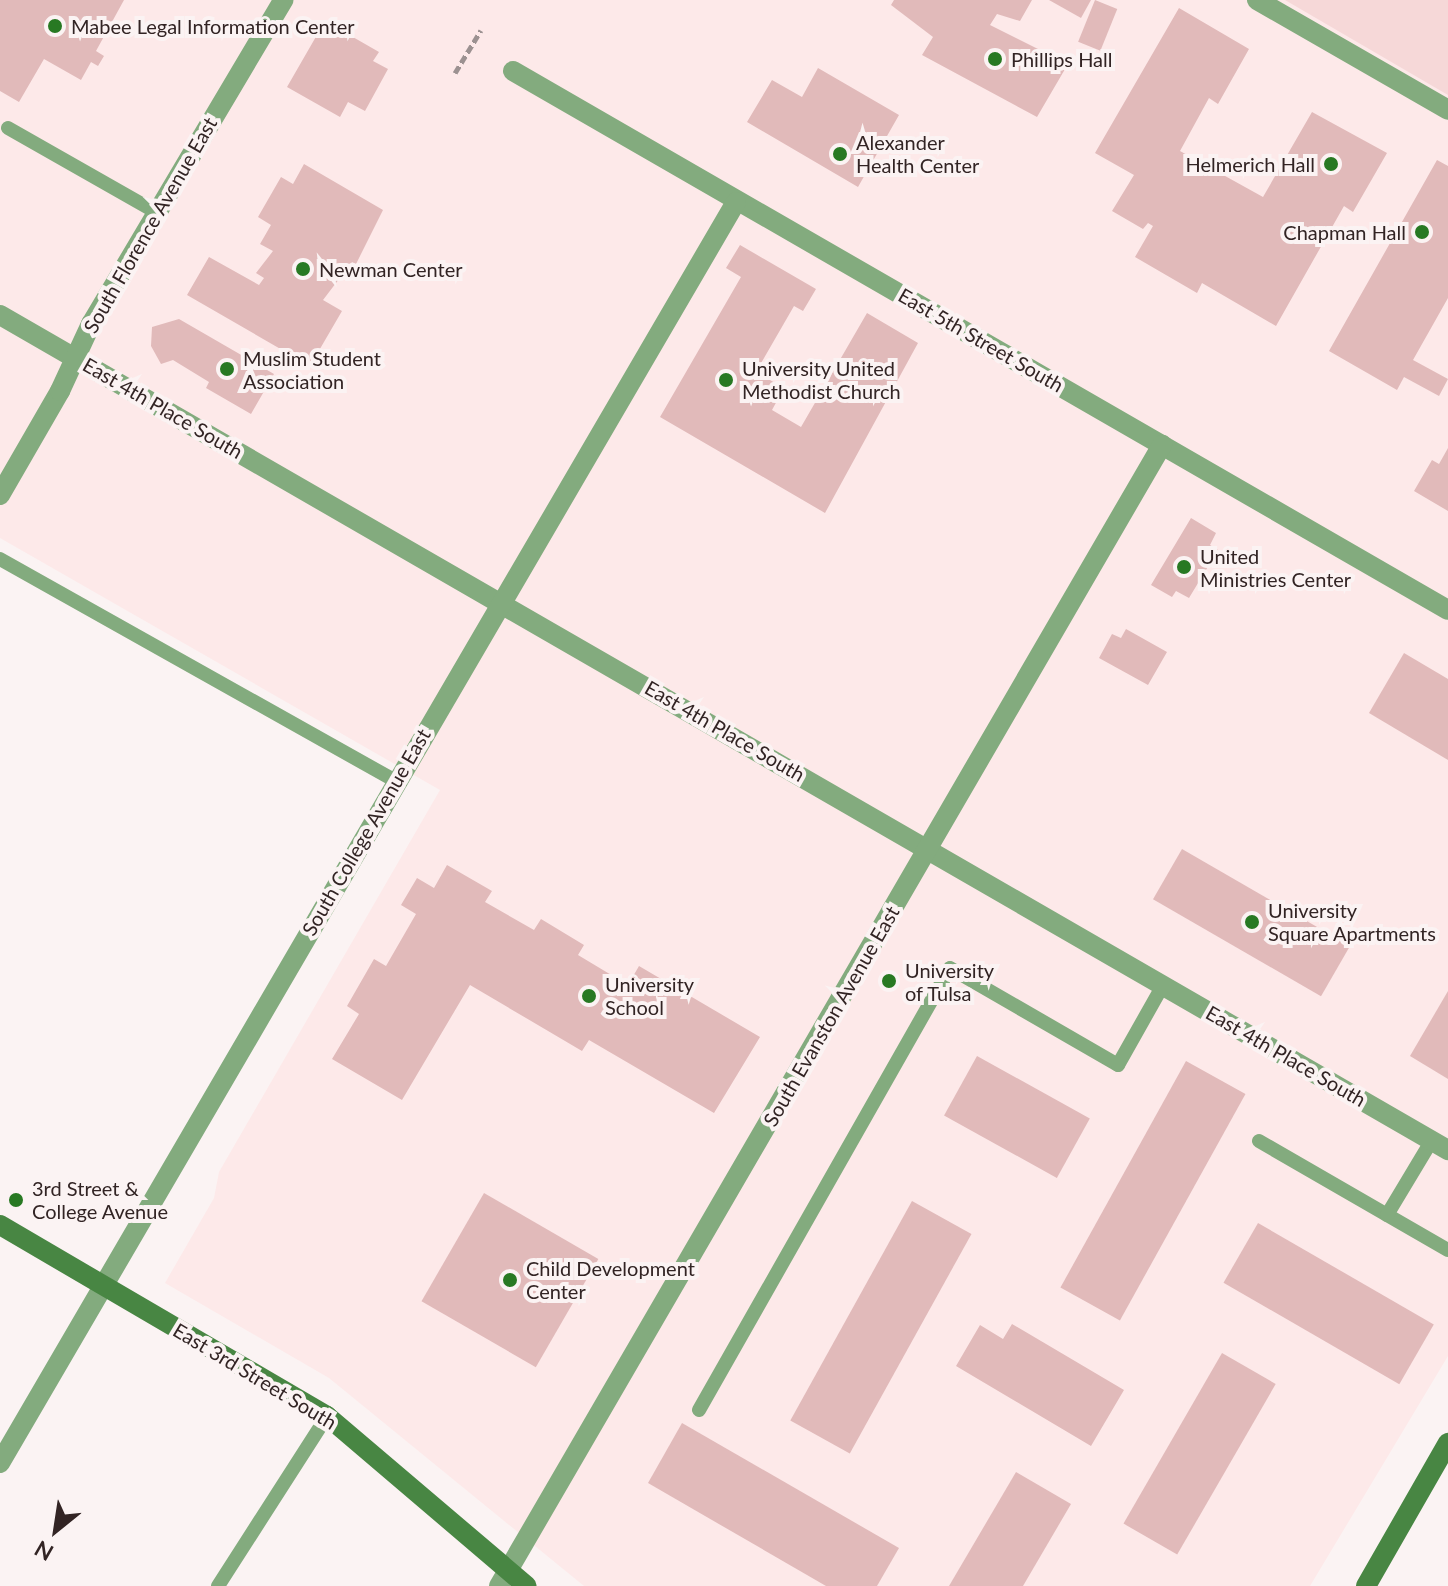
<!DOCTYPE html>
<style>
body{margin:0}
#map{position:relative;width:1448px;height:1586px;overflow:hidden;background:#fbf3f3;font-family:Lato,sans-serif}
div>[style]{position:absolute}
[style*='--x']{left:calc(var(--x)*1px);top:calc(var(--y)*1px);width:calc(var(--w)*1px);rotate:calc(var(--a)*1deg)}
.built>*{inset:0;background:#fde9e9}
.green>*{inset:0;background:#f6d8d8}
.building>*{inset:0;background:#e1baba;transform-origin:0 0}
.path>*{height:5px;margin-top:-2.5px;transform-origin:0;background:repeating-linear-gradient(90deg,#9c9191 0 8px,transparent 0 12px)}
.lane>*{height:14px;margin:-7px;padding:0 7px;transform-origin:7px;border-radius:7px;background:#83ab7e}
.street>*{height:20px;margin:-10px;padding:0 10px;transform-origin:10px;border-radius:10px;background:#83ab7e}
.secondary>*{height:20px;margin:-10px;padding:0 10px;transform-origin:10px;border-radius:10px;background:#488643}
.dots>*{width:22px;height:22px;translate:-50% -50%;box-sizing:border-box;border:4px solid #fbf3f3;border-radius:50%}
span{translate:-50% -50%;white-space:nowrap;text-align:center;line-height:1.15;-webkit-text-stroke:8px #fbf3f3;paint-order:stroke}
.poi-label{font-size:20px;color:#322424}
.left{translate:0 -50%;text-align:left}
.right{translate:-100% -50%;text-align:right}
.street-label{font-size:20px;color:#322424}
.north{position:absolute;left:16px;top:1490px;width:80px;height:80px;-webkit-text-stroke:6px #fbf3f3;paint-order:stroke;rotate:210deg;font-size:22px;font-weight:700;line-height:32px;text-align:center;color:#322424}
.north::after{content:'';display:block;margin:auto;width:28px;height:36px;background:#322424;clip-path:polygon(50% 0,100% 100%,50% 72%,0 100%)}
</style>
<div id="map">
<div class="built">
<i style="clip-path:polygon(0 0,1448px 0,1448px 1356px,1310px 1586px,584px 1586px,329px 1378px,165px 1283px,214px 1198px,219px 1172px,440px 790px,0 538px)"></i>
</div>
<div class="green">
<i style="clip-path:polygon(1285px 0,1448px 0,1448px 95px)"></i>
</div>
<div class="building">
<i style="clip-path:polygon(0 0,124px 0,96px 51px,104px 56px,98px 66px,91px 62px,81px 80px,44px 59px,19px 102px,0 91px)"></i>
<i style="clip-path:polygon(894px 0,1032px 0,1020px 21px,997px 14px,990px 25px,1068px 64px,1037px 117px,922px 55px,933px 37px,891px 5px)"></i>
<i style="clip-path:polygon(1049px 0,1091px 0,1081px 18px)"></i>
<i style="left:1095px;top:0;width:24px;height:45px;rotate:22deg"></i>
<i style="clip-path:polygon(1179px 8px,1249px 49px,1218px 104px,1209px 98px,1180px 151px,1263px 197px,1312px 112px,1387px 153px,1353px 212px,1344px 206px,1276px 326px,1202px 283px,1197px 293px,1135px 257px,1153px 226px,1148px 223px,1143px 229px,1112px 211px,1134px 175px,1095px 153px)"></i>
<i style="clip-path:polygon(325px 21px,379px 52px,373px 61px,388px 69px,365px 111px,348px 102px,340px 117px,287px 87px)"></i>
<i style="clip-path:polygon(818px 68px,899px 115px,858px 187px,747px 122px,772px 80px,802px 97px)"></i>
<i style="clip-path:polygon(1437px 160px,1448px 166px,1448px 298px,1413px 360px,1448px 379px,1439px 396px,1404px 377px,1397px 390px,1329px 351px)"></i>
<i style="clip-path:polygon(304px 164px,383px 210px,356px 264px,352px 262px,323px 300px,342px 311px,310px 366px,187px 295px,209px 257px,259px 285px,264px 278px,256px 273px,273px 251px,260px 244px,271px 225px,258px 217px,281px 177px,293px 184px)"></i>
<i style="clip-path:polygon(740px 245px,816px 289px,803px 311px,794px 306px,756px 372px,784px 388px,772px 410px,801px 427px,867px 313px,918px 343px,825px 513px,660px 417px,741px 277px,726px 268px)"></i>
<i style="clip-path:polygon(179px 319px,274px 374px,251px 414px,206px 388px,209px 382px,173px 360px,161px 364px,151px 346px,152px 327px)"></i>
<i style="clip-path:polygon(1448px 448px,1448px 511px,1414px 491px,1432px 460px,1439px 464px)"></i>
<i style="clip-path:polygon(1191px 518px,1216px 533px,1210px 545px,1218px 550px,1189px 598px,1176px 591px,1172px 597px,1151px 585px)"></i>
<i style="clip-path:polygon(1126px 629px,1167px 652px,1148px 685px,1099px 658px,1112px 634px,1121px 638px)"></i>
<i style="clip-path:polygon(1404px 653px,1448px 679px,1448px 760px,1369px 713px)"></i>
<i style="left:1182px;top:849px;width:194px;height:58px;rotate:30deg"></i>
<i style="clip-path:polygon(447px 865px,492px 891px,485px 902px,534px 930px,541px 919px,584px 945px,578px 955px,628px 985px,639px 966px,760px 1037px,714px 1113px,589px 1040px,582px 1051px,470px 985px,402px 1100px,332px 1059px,359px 1014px,347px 1006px,374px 959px,386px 966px,416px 914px,401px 905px,417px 878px,434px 888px)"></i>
<i style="clip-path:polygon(1448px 991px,1448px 1079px,1410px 1056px)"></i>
<i style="left:977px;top:1056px;width:129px;height:68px;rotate:29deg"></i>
<i style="left:1186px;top:1061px;width:68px;height:259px;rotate:29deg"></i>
<i style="left:484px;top:1193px;width:132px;height:125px;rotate:30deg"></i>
<i style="left:912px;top:1201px;width:68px;height:251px;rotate:29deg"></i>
<i style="left:1258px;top:1223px;width:203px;height:69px;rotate:30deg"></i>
<i style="clip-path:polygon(1012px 1324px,1124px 1390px,1091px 1446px,956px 1366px,980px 1325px,1003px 1339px)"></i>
<i style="left:1222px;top:1353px;width:62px;height:197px;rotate:30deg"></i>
<i style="clip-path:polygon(682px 1423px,899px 1548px,877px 1586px,826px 1586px,648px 1483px)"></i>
<i style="clip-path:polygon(1016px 1472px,1071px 1504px,1023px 1586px,949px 1586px)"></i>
</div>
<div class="path">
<i style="--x:455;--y:73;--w:50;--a:-58.8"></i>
</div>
<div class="lane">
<i style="--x:8;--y:128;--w:170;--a:29.6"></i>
<i style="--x:0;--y:559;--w:453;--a:29.3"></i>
<i style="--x:1259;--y:1141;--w:218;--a:30"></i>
<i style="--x:1387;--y:1215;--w:87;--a:-59"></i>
<i style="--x:699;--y:1410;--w:508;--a:-60.41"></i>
<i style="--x:950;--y:968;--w:194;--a:30"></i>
<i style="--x:1118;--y:1065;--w:92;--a:-60.6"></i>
<i style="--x:218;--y:1586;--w:202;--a:-57.3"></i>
</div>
<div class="street">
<i style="--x:1257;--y:0;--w:220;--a:29.9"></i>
<i style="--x:513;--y:71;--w:1079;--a:29.96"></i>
<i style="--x:0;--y:315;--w:1672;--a:29.97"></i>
<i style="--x:0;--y:495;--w:120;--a:-60"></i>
<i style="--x:60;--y:391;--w:74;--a:-65.2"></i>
<i style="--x:91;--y:324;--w:377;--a:-59.3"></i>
<i style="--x:0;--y:1463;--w:1460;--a:-59.73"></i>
<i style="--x:499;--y:1586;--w:1320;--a:-59.84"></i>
</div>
<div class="secondary">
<i style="--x:0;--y:1225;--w:379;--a:30.3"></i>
<i style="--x:327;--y:1416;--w:262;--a:40.4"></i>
<i style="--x:1366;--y:1586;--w:165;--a:-60.2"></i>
</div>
<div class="dots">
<i style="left:55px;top:26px;background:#287923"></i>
<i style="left:995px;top:59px;background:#287923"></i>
<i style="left:840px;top:154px;background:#287923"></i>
<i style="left:1331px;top:164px;background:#287923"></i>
<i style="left:1422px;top:232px;background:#287923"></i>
<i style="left:303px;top:269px;background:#287923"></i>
<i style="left:227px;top:369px;background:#287923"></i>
<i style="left:726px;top:380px;background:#287923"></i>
<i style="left:1184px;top:567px;background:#287923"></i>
<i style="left:1252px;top:922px;background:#287923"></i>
<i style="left:889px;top:981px;background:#287923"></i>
<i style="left:589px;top:996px;background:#287923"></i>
<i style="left:16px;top:1200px;background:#287923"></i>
<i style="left:510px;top:1280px;background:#287923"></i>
</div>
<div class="poi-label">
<span class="left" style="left:71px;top:26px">Mabee Legal Information Center</span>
<span class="left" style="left:1011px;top:59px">Phillips Hall</span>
<span class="left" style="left:856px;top:154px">Alexander<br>Health Center</span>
<span class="right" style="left:1315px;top:164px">Helmerich Hall</span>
<span class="right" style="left:1406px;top:232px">Chapman Hall</span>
<span class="left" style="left:319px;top:269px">Newman Center</span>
<span class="left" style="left:243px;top:370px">Muslim Student<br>Association</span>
<span class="left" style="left:742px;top:380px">University United<br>Methodist Church</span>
<span class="left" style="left:1200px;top:568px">United<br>Ministries Center</span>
<span class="left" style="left:1268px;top:922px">University<br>Square Apartments</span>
<span class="left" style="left:905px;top:982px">University<br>of Tulsa</span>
<span class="left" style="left:605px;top:996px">University<br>School</span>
<span class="left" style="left:32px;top:1200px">3rd Street &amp;<br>College Avenue</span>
<span class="left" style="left:526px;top:1280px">Child Development<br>Center</span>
</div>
<div class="street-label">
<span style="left:150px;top:225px;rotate:-60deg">South Florence Avenue East</span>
<span style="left:981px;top:340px;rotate:30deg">East 5th Street South</span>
<span style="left:163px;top:408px;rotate:30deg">East 4th Place South</span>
<span style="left:725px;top:731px;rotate:30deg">East 4th Place South</span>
<span style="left:366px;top:832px;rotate:-60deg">South College Avenue East</span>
<span style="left:831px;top:1016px;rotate:-60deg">South Evanston Avenue East</span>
<span style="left:1286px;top:1056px;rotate:30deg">East 4th Place South</span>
<span style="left:255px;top:1376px;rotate:31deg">East 3rd Street South</span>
</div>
<div class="north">N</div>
</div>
